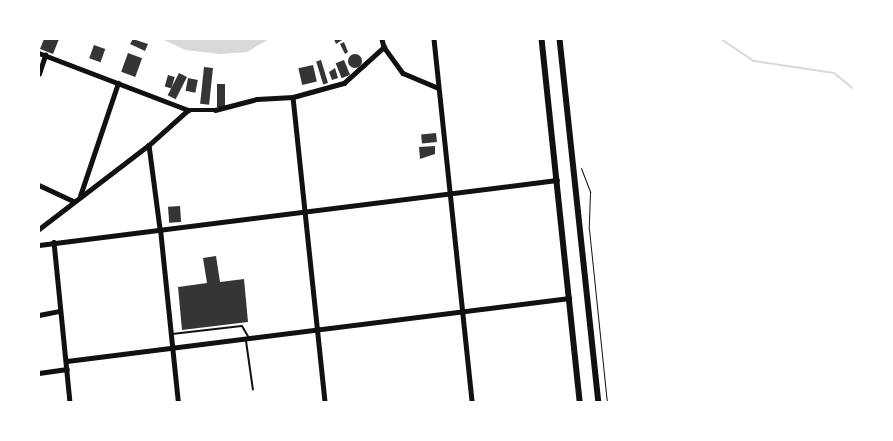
<!DOCTYPE html>
<style>
body{margin:0}
#map{position:relative;width:893px;height:441px;overflow:hidden;background:#fff;font-family:Jost,sans-serif}
div>[style]{position:absolute}
[style*='--x']{left:calc(var(--x)*1px);top:calc(var(--y)*1px);width:calc(var(--w)*1px);rotate:calc(var(--a)*1deg)}
.water>*{inset:0;background:#d9d9d9}
.stream>*{height:2px;margin:-1px;padding:0 1px;transform-origin:1px;border-radius:1px;background:#d9d9d9}
.building>*{inset:0;background:#353535;transform-origin:0 0}
.round{border-radius:50%}
.path>*{height:1px;margin:-0.5px;padding:0 0.5px;transform-origin:0.5px;border-radius:0.5px;background:#111}
.service>*{height:2px;margin:-1px;padding:0 1px;transform-origin:1px;border-radius:1px;background:#111}
.minor>*{height:4.5px;margin:-2.25px;padding:0 2.25px;transform-origin:2.25px;border-radius:2.25px;background:#111}
.tertiary>*{height:5px;margin:-2.5px;padding:0 2.5px;transform-origin:2.5px;border-radius:2.5px;background:#111}
.secondary>*{height:5.5px;margin:-2.75px;padding:0 2.75px;transform-origin:2.75px;border-radius:2.75px;background:#111}
span{translate:-50% -50%;white-space:nowrap;text-align:center;line-height:1.15;-webkit-text-stroke:4px #fff;paint-order:stroke}
.frame{position:absolute;inset:0;border:40px solid #fff;pointer-events:none}
</style>
<div id="map">
<div class="water">
<i style="clip-path:polygon(162px 39px,269px 39px,247px 52px,220px 54px,185px 50px)"></i>
</div>
<div class="stream">
<i style="--x:721;--y:39;--w:40;--a:34"></i>
<i style="--x:754;--y:61;--w:81;--a:8.5"></i>
<i style="--x:834;--y:73;--w:26;--a:39"></i>
</div>
<div class="building">
<i style="clip-path:polygon(44px 39px,59px 39px,53px 54px,40px 49px)"></i>
<i style="clip-path:polygon(133px 39px,148px 44px,145px 51px,130px 44px)"></i>
<i style="clip-path:polygon(334px 39px,342px 39px,342px 40px,336px 44px)"></i>
<i style="clip-path:polygon(344px 42px,348px 52px,345px 54px,340px 44px)"></i>
<i style="left:94px;top:45px;width:12px;height:14px;rotate:20deg"></i>
<i style="left:128px;top:53px;width:15px;height:20px;rotate:20deg"></i>
<i class="round" style="left:348px;top:54px;width:14px;height:14px"></i>
<i style="left:321px;top:60px;width:24px;height:5px;rotate:73deg"></i>
<i style="left:344px;top:60px;width:16px;height:9px;rotate:68deg"></i>
<i style="left:313px;top:65px;width:17px;height:15px;rotate:77deg"></i>
<i style="left:204px;top:67px;width:9px;height:37px;rotate:6deg"></i>
<i style="clip-path:polygon(335px 68px,338px 78px,332px 80px,329px 72px)"></i>
<i style="left:179px;top:73px;width:9px;height:25px;rotate:27deg"></i>
<i style="left:168px;top:75px;width:7px;height:12px;rotate:16deg"></i>
<i style="left:188px;top:78px;width:10px;height:13px;rotate:11deg"></i>
<i style="left:217px;top:84px;width:8px;height:23px"></i>
<i style="left:436px;top:133px;width:9px;height:15px;rotate:84deg"></i>
<i style="clip-path:polygon(435px 146px,435px 154px,420px 159px,419px 147px)"></i>
<i style="left:180px;top:206px;width:16px;height:12px;rotate:86deg"></i>
<i style="clip-path:polygon(216px 256px,220px 282px,244px 279px,248px 322px,182px 330px,178px 287px,207px 283px,203px 258px)"></i>
</div>
<div class="path">
<i style="--x:581;--y:168;--w:26;--a:69"></i>
<i style="--x:590;--y:192;--w:37;--a:92"></i>
<i style="--x:589;--y:229;--w:174;--a:84.1"></i>
</div>
<div class="service">
<i style="--x:172;--y:334;--w:70;--a:-6.5"></i>
<i style="--x:242;--y:326;--w:14;--a:60"></i>
<i style="--x:246;--y:341;--w:49;--a:81.9"></i>
</div>
<div class="minor">
<i style="--x:382;--y:39;--w:8;--a:76"></i>
<i style="--x:384;--y:47;--w:32;--a:54"></i>
<i style="--x:403;--y:73;--w:38;--a:23"></i>
<i style="--x:434;--y:39;--w:365;--a:84"></i>
<i style="--x:39;--y:53;--w:160;--a:20.9"></i>
<i style="--x:188;--y:110;--w:27;--a:0"></i>
<i style="--x:215;--y:110;--w:43;--a:-14.7"></i>
<i style="--x:257;--y:99;--w:36;--a:-3"></i>
<i style="--x:293;--y:97;--w:53;--a:-15.4"></i>
<i style="--x:344;--y:83;--w:54;--a:-42"></i>
<i style="--x:39;--y:74;--w:20;--a:-72"></i>
<i style="--x:293;--y:97;--w:307;--a:84"></i>
<i style="--x:149;--y:145;--w:85;--a:82.5"></i>
<i style="--x:39;--y:185;--w:38;--a:25"></i>
<i style="--x:80;--y:196;--w:119;--a:-71.4"></i>
<i style="--x:39;--y:229;--w:138;--a:-37.4"></i>
<i style="--x:149;--y:145;--w:52;--a:-41.9"></i>
<i style="--x:54;--y:242;--w:161;--a:84.3"></i>
<i style="--x:39;--y:315;--w:21;--a:-11"></i>
<i style="--x:67;--y:361;--w:506;--a:-7.15"></i>
<i style="--x:39;--y:373;--w:28;--a:-8"></i>
</div>
<div class="tertiary">
<i style="--x:160;--y:229;--w:174;--a:84.1"></i>
<i style="--x:39;--y:245;--w:522;--a:-7.15"></i>
</div>
<div class="secondary">
<i style="--x:542;--y:39;--w:365;--a:84"></i>
<i style="--x:560;--y:39;--w:365;--a:83.9"></i>
</div>
<div class="frame"></div>
</div>
